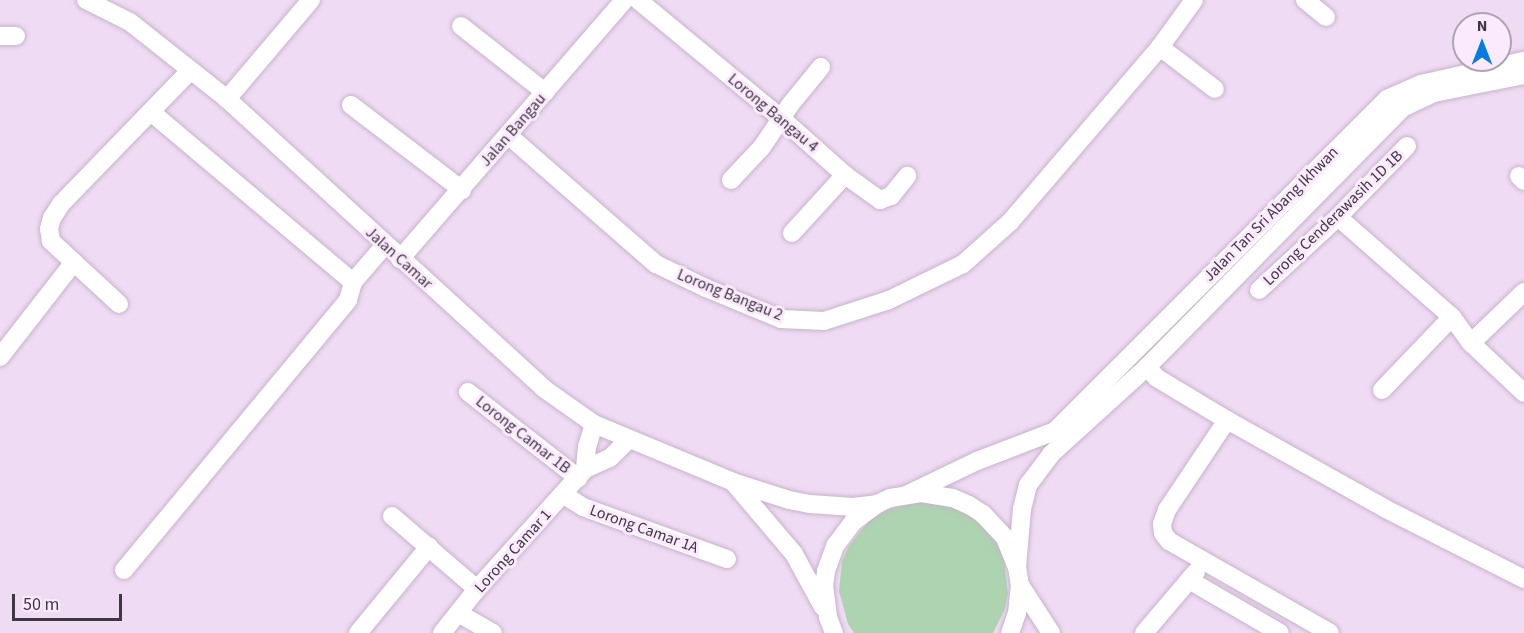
<!DOCTYPE html>
<style>
body{margin:0}
#map{position:relative;width:1524px;height:633px;overflow:hidden;background:#f0dbf4;font-family:"Source Sans 3",sans-serif}
div>[style]{position:absolute}
[style*='--x']{left:calc(var(--x)*1px);top:calc(var(--y)*1px);width:calc(var(--w)*1px);rotate:calc(var(--a)*1deg)}
.green>*{inset:0;background:#aed3b0}
.roads{filter:drop-shadow(0 0 2px #c7b3cb) drop-shadow(0 0 2px #c7b3cb)}
.minor>*{height:18px;margin:-9px;padding:0 9px;transform-origin:9px;border-radius:9px;background:#fff}
span{translate:-50% -50%;white-space:nowrap;text-align:center;line-height:1.15;-webkit-text-stroke:6px #fbeafe;paint-order:stroke}
.street-label{font-size:16px;color:#3e3640}
.north{position:absolute;left:1452px;top:12px;width:60px;height:60px;box-sizing:border-box;background:#fbeafe;border:2px solid #afa2b2;border-radius:50%;rotate:0deg;font-size:16px;font-weight:700;line-height:24px;text-align:center;color:#3e3640}
.north::after{content:'';display:block;margin:auto;width:21px;height:27px;background:#067be2;clip-path:polygon(50% 0,100% 100%,50% 72%,0 100%)}
.scale{position:absolute;left:12px;top:594px;width:110px;height:27px;box-sizing:border-box;border:3px solid #3e3640;border-top:0;padding-left:8px;font-size:18px;line-height:21px;white-space:nowrap;color:#3e3640;-webkit-text-stroke:4px #fbeafe;paint-order:stroke}
</style>
<div id="map">
<div class="green">
<i style="clip-path:polygon(921px 502px,957px 508px,972px 517px,997px 543px,1004px 560px,1008px 593px,1005px 609px,993px 633px,854px 633px,848px 624px,839px 591px,842px 561px,849px 546px,868px 522px,888px 509px)"></i>
</div>
<div class="roads">
<div class="minor">
<i style="--x:86;--y:0;--w:49;--a:26.6"></i>
<i style="--x:130;--y:22;--w:124;--a:38.4"></i>
<i style="--x:227;--y:99;--w:428;--a:42.4"></i>
<i style="--x:543;--y:388;--w:62;--a:35.2"></i>
<i style="--x:594;--y:424;--w:151;--a:22.6"></i>
<i style="--x:733;--y:482;--w:59;--a:17.8"></i>
<i style="--x:789;--y:500;--w:21;--a:11"></i>
<i style="--x:810;--y:504;--w:43;--a:4"></i>
<i style="--x:853;--y:507;--w:24;--a:-7"></i>
<i style="--x:638;--y:0;--w:187;--a:39.6"></i>
<i style="--x:782;--y:119;--w:84;--a:41.6"></i>
<i style="--x:845;--y:175;--w:43;--a:35.5"></i>
<i style="--x:880;--y:200;--w:12;--a:-20"></i>
<i style="--x:891;--y:196;--w:26;--a:-51"></i>
<i style="--x:1305;--y:0;--w:27;--a:39"></i>
<i style="--x:461;--y:26;--w:107;--a:38.2"></i>
<i style="--x:0;--y:36;--w:16;--a:0"></i>
<i style="--x:1160;--y:47;--w:69;--a:37.4"></i>
<i style="--x:227;--y:99;--w:130;--a:-49.7"></i>
<i style="--x:351;--y:105;--w:140;--a:37.4"></i>
<i style="--x:151;--y:112;--w:264;--a:40.1"></i>
<i style="--x:508;--y:135;--w:196;--a:41.1"></i>
<i style="--x:656;--y:264;--w:55;--a:25.6"></i>
<i style="--x:706;--y:288;--w:81;--a:22.5"></i>
<i style="--x:781;--y:319;--w:43;--a:2.7"></i>
<i style="--x:824;--y:321;--w:68;--a:-17.9"></i>
<i style="--x:889;--y:300;--w:82;--a:-25.9"></i>
<i style="--x:963;--y:264;--w:63;--a:-41.8"></i>
<i style="--x:1010;--y:222;--w:230;--a:-49.4"></i>
<i style="--x:1160;--y:47;--w:58;--a:-54.1"></i>
<i style="--x:1519;--y:176;--w:7;--a:45"></i>
<i style="--x:731;--y:180;--w:45;--a:-46.8"></i>
<i style="--x:762;--y:147;--w:50;--a:-56.3"></i>
<i style="--x:790;--y:105;--w:49;--a:-50.8"></i>
<i style="--x:1338;--y:217;--w:152;--a:41.3"></i>
<i style="--x:1452;--y:317;--w:32;--a:54"></i>
<i style="--x:1471;--y:343;--w:73;--a:43.3"></i>
<i style="--x:792;--y:233;--w:79;--a:-47.6"></i>
<i style="--x:400;--y:259;--w:342;--a:-49.1"></i>
<i style="--x:1259;--y:290;--w:108;--a:-42.7"></i>
<i style="--x:1338;--y:217;--w:99;--a:-45.8"></i>
<i style="--x:119;--y:304;--w:93;--a:-137.2"></i>
<i style="--x:51;--y:241;--w:12;--a:-99"></i>
<i style="--x:49;--y:229;--w:11;--a:-75"></i>
<i style="--x:52;--y:218;--w:17;--a:-57"></i>
<i style="--x:61;--y:204;--w:184;--a:-45.9"></i>
<i style="--x:1471;--y:343;--w:74;--a:-43.9"></i>
<i style="--x:0;--y:357;--w:120;--a:-52.1"></i>
<i style="--x:1147;--y:367;--w:15;--a:48"></i>
<i style="--x:1157;--y:378;--w:82;--a:31"></i>
<i style="--x:1227;--y:420;--w:182;--a:29.2"></i>
<i style="--x:1386;--y:509;--w:155;--a:26.9"></i>
<i style="--x:1382;--y:390;--w:101;--a:-46.2"></i>
<i style="--x:468;--y:392;--w:140;--a:38"></i>
<i style="--x:1227;--y:420;--w:108;--a:123.7"></i>
<i style="--x:1167;--y:510;--w:15;--a:110"></i>
<i style="--x:1162;--y:524;--w:9;--a:84"></i>
<i style="--x:1163;--y:533;--w:10;--a:53"></i>
<i style="--x:1169;--y:541;--w:185;--a:29.7"></i>
<i style="--x:585;--y:469;--w:22;--a:-85"></i>
<i style="--x:587;--y:447;--w:24;--a:-73"></i>
<i style="--x:733;--y:482;--w:94;--a:49.7"></i>
<i style="--x:794;--y:554;--w:60;--a:61.3"></i>
<i style="--x:564;--y:495;--w:22;--a:32"></i>
<i style="--x:583;--y:507;--w:153;--a:19.9"></i>
<i style="--x:906;--y:495;--w:79;--a:-25.6"></i>
<i style="--x:977;--y:461;--w:84;--a:-21"></i>
<i style="--x:1055;--y:431;--w:470;--a:-45"></i>
<i style="--x:1387;--y:99;--w:37;--a:-24"></i>
<i style="--x:1421;--y:84;--w:106;--a:-12.6"></i>
<i style="--x:392;--y:516;--w:112;--a:40.7"></i>
<i style="--x:1017;--y:567;--w:58;--a:-85.1"></i>
<i style="--x:1022;--y:509;--w:25;--a:-76"></i>
<i style="--x:1028;--y:485;--w:39;--a:-53"></i>
<i style="--x:1051;--y:454;--w:130;--a:-42.2"></i>
<i style="--x:1147;--y:367;--w:363;--a:-45.4"></i>
<i style="--x:1402;--y:108;--w:35;--a:-25"></i>
<i style="--x:1434;--y:93;--w:92;--a:-11.3"></i>
<i style="--x:124;--y:570;--w:351;--a:-50.3"></i>
<i style="--x:348;--y:300;--w:19;--a:-74"></i>
<i style="--x:353;--y:282;--w:49;--a:-49.1"></i>
<i style="--x:1189;--y:580;--w:105;--a:30.2"></i>
<i style="--x:1020;--y:585;--w:57;--a:57.1"></i>
<i style="--x:458;--y:613;--w:40;--a:29.7"></i>
<i style="--x:358;--y:633;--w:112;--a:-50.5"></i>
<i style="--x:442;--y:633;--w:56;--a:-51.5"></i>
<i style="--x:477;--y:589;--w:161;--a:-48"></i>
<i style="--x:585;--y:469;--w:27;--a:-24"></i>
<i style="--x:610;--y:458;--w:25;--a:-45"></i>
<i style="--x:834;--y:633;--w:17;--a:-111"></i>
<i style="--x:828;--y:617;--w:31;--a:-97"></i>
<i style="--x:824;--y:586;--w:15;--a:-82"></i>
<i style="--x:826;--y:571;--w:27;--a:-70"></i>
<i style="--x:835;--y:546;--w:30;--a:-53"></i>
<i style="--x:853;--y:522;--w:30;--a:-37"></i>
<i style="--x:877;--y:504;--w:14;--a:-25"></i>
<i style="--x:890;--y:498;--w:31;--a:-9"></i>
<i style="--x:921;--y:493;--w:32;--a:9"></i>
<i style="--x:953;--y:498;--w:17;--a:24"></i>
<i style="--x:969;--y:505;--w:17;--a:33"></i>
<i style="--x:983;--y:514;--w:33;--a:47"></i>
<i style="--x:1005;--y:538;--w:31;--a:68"></i>
<i style="--x:1017;--y:567;--w:18;--a:81"></i>
<i style="--x:1020;--y:585;--w:28;--a:96"></i>
<i style="--x:1017;--y:613;--w:21;--a:109"></i>
<i style="--x:1144;--y:633;--w:80;--a:-49.6"></i>
</div>
</div>
<div class="street-label">
<span style="left:773px;top:113px;rotate:40deg">Lorong Bangau 4</span>
<span style="left:513px;top:130px;rotate:-49deg">Jalan Bangau</span>
<span style="left:1271px;top:214px;rotate:-45deg">Jalan Tan Sri Abang Ikhwan</span>
<span style="left:1333px;top:218px;rotate:-44deg">Lorong Cenderawasih 1D 1B</span>
<span style="left:399px;top:258px;rotate:42deg">Jalan Camar</span>
<span style="left:730px;top:295px;rotate:22deg">Lorong Bangau 2</span>
<span style="left:523px;top:435px;rotate:38deg">Lorong Camar 1B</span>
<span style="left:644px;top:529px;rotate:20deg">Lorong Camar 1A</span>
<span style="left:513px;top:551px;rotate:-48deg">Lorong Camar 1</span>
</div>
<div class="north">N</div>
<div class="scale">50 m</div>
</div>
